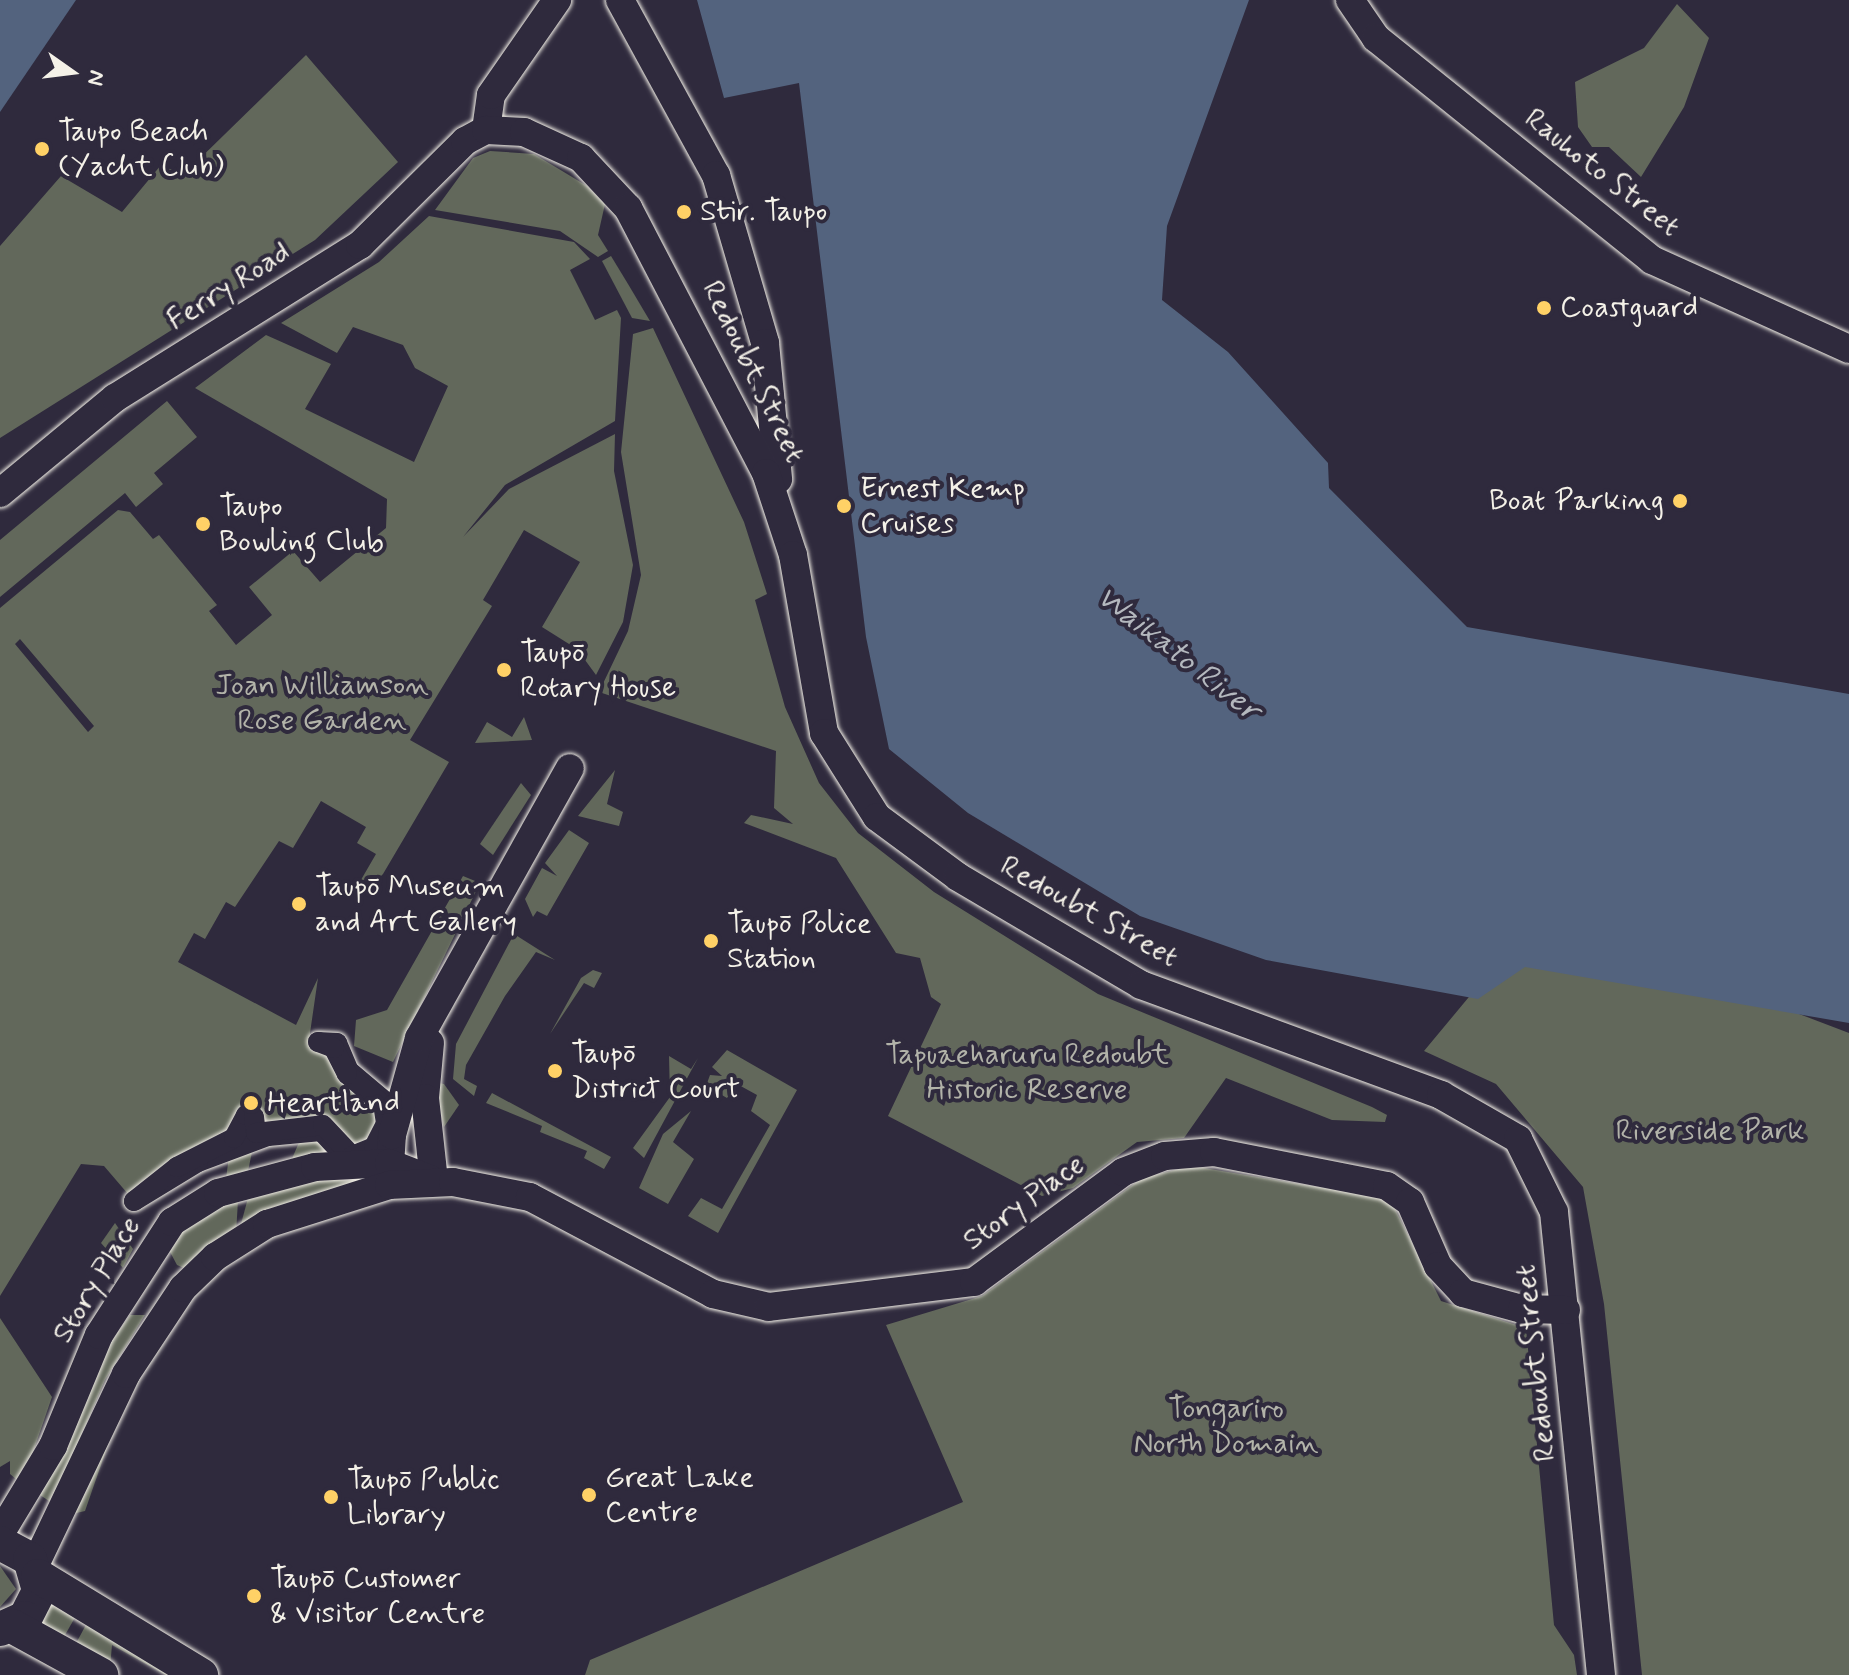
<!DOCTYPE html>
<meta charset="utf-8">
<style>
body{margin:0}
#map{position:relative;width:1849px;height:1675px;overflow:hidden;background:#2f2a3d;font-family:Mynerve,sans-serif}
div>[style]{position:absolute}
[style*='--x']{left:calc(var(--x)*1px);top:calc(var(--y)*1px);width:calc(var(--w)*1px);rotate:calc(var(--a)*1deg)}
.green>*{inset:0;background:#62685b}
.water>*{inset:0;background:#53637e}
.roads{filter:drop-shadow(0 0 2px #f4f1e8) drop-shadow(0 0 2px #f4f1e8)}
.pedestrian>*{height:20px;margin:-10px;padding:0 10px;transform-origin:10px;border-radius:10px;background:#2f2a3d}
.minor>*{height:28px;margin:-14px;padding:0 14px;transform-origin:14px;border-radius:14px;background:#2f2a3d}
.tertiary>*{height:34px;margin:-17px;padding:0 17px;transform-origin:17px;border-radius:17px;background:#2f2a3d}
.dots>*{width:22px;height:22px;translate:-50% -50%;box-sizing:border-box;border:4px solid #2f2a3d;border-radius:50%}
span{translate:-50% -50%;white-space:nowrap;text-align:center;line-height:1.15;-webkit-text-stroke:8px #2f2a3d;paint-order:stroke}
.poi-label{font-size:30px;color:#f4f1e8}
.left{translate:0 -50%;text-align:left}
.right{translate:-100% -50%;text-align:right}
.street-label{font-size:30px;color:#f4f1e8}
.park-label{font-size:30px;color:#b2b3a9}
.water-label{font-size:32px;color:#b4b8be;font-style:italic}
.north{position:absolute;left:32px;top:32px;width:80px;height:80px;-webkit-text-stroke:6px #2f2a3d;paint-order:stroke;rotate:104deg;font-size:22px;font-weight:700;line-height:32px;text-align:center;color:#f4f1e8}
.north::after{content:'';display:block;margin:auto;width:28px;height:36px;background:#f4f1e8;clip-path:polygon(50% 0,100% 100%,50% 72%,0 100%)}
</style>
<div id="map">
<div class="green">
<i style="clip-path:polygon(1677px 4px,1709px 38px,1684px 107px,1641px 177px,1609px 147px,1592px 147px,1578px 127px,1575px 82px,1644px 48px)"></i>
<i style="clip-path:polygon(306px 55px,398px 162px,315px 240px,0 438px,0 246px,61px 176px,122px 212px,161px 165px,183px 175px)"></i>
<i style="clip-path:polygon(490px 151px,534px 154px,587px 186px,605px 204px,598px 235px,608px 251px,598px 257px,560px 231px,435px 210px,473px 158px)"></i>
<i style="clip-path:polygon(evenodd,429px 216px,574px 242px,590px 259px,570px 270px,595px 320px,617px 310px,621px 318px,615px 421px,505px 485px,463px 537px,509px 489px,615px 434px,614px 471px,633px 565px,623px 622px,596px 675px,577px 649px,542px 627px,580px 562px,524px 530px,483px 600px,492px 606px,410px 740px,449px 762px,383px 874px,367px 890px,358px 885px,376px 854px,357px 843px,366px 827px,321px 801px,293px 848px,279px 841px,235px 907px,226px 902px,205px 939px,194px 933px,178px 962px,296px 1025px,318px 978px,309px 1040px,378px 1092px,382px 1144px,291px 1161px,303px 1133px,255px 1138px,248px 1171px,226px 1179px,230px 1148px,134px 1201px,104px 1166px,81px 1164px,0 1296px,0 608px,118px 510px,130px 512px,153px 539px,159px 535px,217px 605px,209px 611px,236px 645px,272px 615px,249px 587px,293px 551px,320px 582px,386px 528px,387px 499px,195px 388px,266px 335px,331px 364px,305px 409px,414px 462px,448px 386px,415px 368px,403px 345px,353px 327px,337px 353px,281px 323px,379px 262px,429px 216px,20px 639px,94px 726px,88px 732px,15px 644px,20px 639px)"></i>
<i style="clip-path:polygon(611px 256px,628px 284px,650px 321px,632px 318px,602px 261px)"></i>
<i style="clip-path:polygon(653px 328px,744px 522px,767px 594px,755px 600px,785px 707px,819px 783px,858px 833px,934px 892px,1098px 994px,1372px 1107px,1387px 1115px,1385px 1122px,1332px 1120px,1226px 1078px,1184px 1138px,1137px 1142px,1073px 1188px,1042px 1196px,888px 1116px,941px 1004px,931px 997px,920px 958px,896px 953px,836px 858px,744px 823px,751px 815px,793px 824px,774px 808px,776px 751px,599px 692px,628px 631px,641px 575px,621px 452px,633px 334px)"></i>
<i style="clip-path:polygon(167px 401px,197px 437px,154px 473px,163px 484px,136px 507px,125px 493px,0 597px,0 540px)"></i>
<i style="clip-path:polygon(524px 717px,532px 740px,475px 743px,487px 722px,512px 737px)"></i>
<i style="clip-path:polygon(615px 770px,607px 804px,623px 812px,619px 826px,578px 816px)"></i>
<i style="clip-path:polygon(521px 783px,531px 795px,493px 855px,480px 844px)"></i>
<i style="clip-path:polygon(569px 830px,589px 843px,547px 916px,537px 911px,533px 917px,525px 899px,542px 868px,557px 876px,545px 863px)"></i>
<i style="clip-path:polygon(463px 876px,480px 883px,393px 1062px,354px 1046px,356px 1020px,387px 1010px)"></i>
<i style="clip-path:polygon(514px 934px,555px 960px,536px 952px,505px 996px,466px 1065px,464px 1079px,477px 1086px,474px 1096px,453px 1079px,456px 1044px)"></i>
<i style="clip-path:polygon(1498px 962px,1752px 996px,1849px 1033px,1849px 1675px,1642px 1675px,1604px 1304px,1583px 1187px,1496px 1084px,1424px 1051px)"></i>
<i style="clip-path:polygon(593px 970px,602px 973px,594px 988px,584px 983px,550px 1034px,581px 978px)"></i>
<i style="clip-path:polygon(727px 1050px,797px 1090px,718px 1233px,688px 1216px,701px 1198px,722px 1209px,770px 1125px,751px 1111px,757px 1095px,737px 1084px,727px 1098px,706px 1086px,710px 1075px,722px 1076px,712px 1067px)"></i>
<i style="clip-path:polygon(669px 1056px,691px 1069px,698px 1058px,644px 1158px,633px 1148px,670px 1097px)"></i>
<i style="clip-path:polygon(433px 1082px,444px 1084px,459px 1105px,444px 1127px)"></i>
<i style="clip-path:polygon(492px 1093px,611px 1157px,604px 1169px,584px 1158px,587px 1151px,540px 1132px,542px 1126px,486px 1103px)"></i>
<i style="clip-path:polygon(691px 1111px,673px 1142px,694px 1159px,668px 1204px,639px 1188px,663px 1134px)"></i>
<i style="clip-path:polygon(1192px 1166px,1390px 1199px,1441px 1301px,1526px 1328px,1554px 1625px,1574px 1655px,1577px 1675px,585px 1675px,590px 1660px,963px 1502px,886px 1325px,982px 1296px,1142px 1178px)"></i>
<i style="clip-path:polygon(315px 1179px,364px 1181px,241px 1224px,248px 1198px)"></i>
<i style="clip-path:polygon(238px 1200px,236px 1234px,186px 1269px,177px 1265px,169px 1250px,174px 1237px,217px 1205px)"></i>
<i style="clip-path:polygon(115px 1223px,133px 1249px,123px 1268px,101px 1243px)"></i>
<i style="clip-path:polygon(130px 1315px,145px 1315px,105px 1380px,52px 1503px,40px 1495px,72px 1436px,102px 1355px)"></i>
<i style="clip-path:polygon(0 1318px,52px 1397px,22px 1484px,10px 1474px,10px 1461px,0 1467px)"></i>
<i style="clip-path:polygon(111px 1436px,85px 1511px,72px 1514px)"></i>
<i style="clip-path:polygon(0 1566px,16px 1589px,0 1607px)"></i>
<i style="clip-path:polygon(52px 1601px,77px 1614px,61px 1642px,32px 1625px)"></i>
<i style="clip-path:polygon(88px 1621px,184px 1675px,166px 1675px,112px 1645px,110px 1668px,73px 1649px)"></i>
</div>
<div class="water">
<i style="clip-path:polygon(0 0,76px 0,0 112px)"></i>
<i style="clip-path:polygon(697px 0,1249px 0,1167px 226px,1162px 300px,1228px 352px,1328px 463px,1329px 488px,1467px 627px,1849px 694px,1849px 1023px,1525px 967px,1478px 999px,1266px 960px,1140px 916px,968px 813px,889px 749px,866px 637px,799px 83px,724px 98px)"></i>
</div>
<div class="roads">
<div class="pedestrian">
<i style="--x:318;--y:1042;--w:19;--a:3"></i>
<i style="--x:337;--y:1043;--w:30;--a:67"></i>
<i style="--x:349;--y:1071;--w:50;--a:40.1"></i>
<i style="--x:387;--y:1103;--w:22;--a:82"></i>
<i style="--x:390;--y:1125;--w:29;--a:119"></i>
<i style="--x:376;--y:1150;--w:29;--a:158"></i>
<i style="--x:349;--y:1161;--w:41;--a:-133"></i>
<i style="--x:321;--y:1131;--w:53;--a:174.6"></i>
<i style="--x:268;--y:1136;--w:75;--a:159.6"></i>
<i style="--x:198;--y:1162;--w:75;--a:148.6"></i>
<i style="--x:134;--y:1201;--w:55;--a:-38.3"></i>
<i style="--x:177;--y:1167;--w:64;--a:-27"></i>
<i style="--x:234;--y:1138;--w:26;--a:-62"></i>
<i style="--x:246;--y:1115;--w:8;--a:14"></i>
<i style="--x:254;--y:1117;--w:16;--a:83"></i>
<i style="--x:256;--y:1133;--w:67;--a:-6.8"></i>
<i style="--x:323;--y:1125;--w:42;--a:46.9"></i>
<i style="--x:352;--y:1156;--w:24;--a:-22"></i>
<i style="--x:374;--y:1147;--w:27;--a:-63"></i>
<i style="--x:386;--y:1123;--w:18;--a:-99"></i>
<i style="--x:383;--y:1105;--w:48;--a:-139.3"></i>
<i style="--x:347;--y:1074;--w:29;--a:-117"></i>
<i style="--x:334;--y:1048;--w:17;--a:-159"></i>
</div>
<div class="minor">
<i style="--x:620;--y:0;--w:200;--a:61.3"></i>
<i style="--x:716;--y:175;--w:175;--a:73.7"></i>
<i style="--x:765;--y:343;--w:137;--a:84.5"></i>
<i style="--x:1350;--y:0;--w:46;--a:55.6"></i>
<i style="--x:1376;--y:38;--w:354;--a:38.8"></i>
<i style="--x:1652;--y:260;--w:216;--a:24.3"></i>
<i style="--x:486;--y:130;--w:35;--a:-82"></i>
<i style="--x:491;--y:95;--w:116;--a:-55.2"></i>
<i style="--x:0;--y:493;--w:149;--a:-39.6"></i>
<i style="--x:115;--y:398;--w:289;--a:-32"></i>
<i style="--x:360;--y:245;--w:148;--a:-44.7"></i>
<i style="--x:465;--y:141;--w:24;--a:-28"></i>
<i style="--x:486;--y:130;--w:38;--a:3"></i>
<i style="--x:524;--y:132;--w:63;--a:24.5"></i>
<i style="--x:581;--y:158;--w:69;--a:46.8"></i>
<i style="--x:628;--y:208;--w:299;--a:62.5"></i>
<i style="--x:766;--y:473;--w:86;--a:71.8"></i>
<i style="--x:793;--y:555;--w:181;--a:80.1"></i>
<i style="--x:824;--y:733;--w:99;--a:57.8"></i>
<i style="--x:877;--y:817;--w:101;--a:36.5"></i>
<i style="--x:958;--y:877;--w:212;--a:30.5"></i>
<i style="--x:1141;--y:985;--w:320;--a:20.1"></i>
<i style="--x:1441;--y:1095;--w:89;--a:29.7"></i>
<i style="--x:1518;--y:1139;--w:81;--a:63.7"></i>
<i style="--x:1554;--y:1212;--w:465;--a:84.2"></i>
<i style="--x:430;--y:1043;--w:55;--a:95.2"></i>
<i style="--x:425;--y:1098;--w:83;--a:83.8"></i>
<i style="--x:389;--y:1180;--w:45;--a:-86.2"></i>
<i style="--x:392;--y:1135;--w:101;--a:-74.4"></i>
<i style="--x:419;--y:1038;--w:309;--a:-60.8"></i>
<i style="--x:0;--y:1534;--w:103;--a:-58.9"></i>
<i style="--x:53;--y:1446;--w:120;--a:-67.5"></i>
<i style="--x:99;--y:1335;--w:135;--a:-57.1"></i>
<i style="--x:172;--y:1222;--w:54;--a:-32.2"></i>
<i style="--x:218;--y:1193;--w:100;--a:-15"></i>
<i style="--x:315;--y:1167;--w:74;--a:-3.1"></i>
<i style="--x:389;--y:1163;--w:44;--a:21.3"></i>
<i style="--x:35;--y:1565;--w:212;--a:-64.5"></i>
<i style="--x:126;--y:1374;--w:103;--a:-56.5"></i>
<i style="--x:183;--y:1288;--w:45;--a:-44.1"></i>
<i style="--x:215;--y:1257;--w:62;--a:-32.4"></i>
<i style="--x:267;--y:1224;--w:128;--a:-17.7"></i>
<i style="--x:389;--y:1185;--w:64;--a:-2.7"></i>
<i style="--x:453;--y:1182;--w:78;--a:11"></i>
<i style="--x:530;--y:1197;--w:207;--a:27.9"></i>
<i style="--x:713;--y:1294;--w:57;--a:13.1"></i>
<i style="--x:769;--y:1307;--w:207;--a:-7"></i>
<i style="--x:974;--y:1282;--w:185;--a:-36.4"></i>
<i style="--x:1123;--y:1172;--w:45;--a:-20.9"></i>
<i style="--x:1165;--y:1156;--w:49;--a:-4.7"></i>
<i style="--x:1214;--y:1152;--w:176;--a:11.1"></i>
<i style="--x:1387;--y:1186;--w:28;--a:35"></i>
<i style="--x:1410;--y:1202;--w:70;--a:66.4"></i>
<i style="--x:1438;--y:1266;--w:37;--a:47"></i>
<i style="--x:1463;--y:1293;--w:61;--a:15.2"></i>
<i style="--x:1522;--y:1309;--w:44;--a:1.3"></i>
</div>
<div class="tertiary">
<i style="--x:0;--y:1543;--w:34;--a:28"></i>
<i style="--x:30;--y:1559;--w:33;--a:74"></i>
<i style="--x:39;--y:1591;--w:30;--a:117"></i>
<i style="--x:25;--y:1618;--w:27;--a:156"></i>
<i style="--x:38;--y:1576;--w:191;--a:31.3"></i>
<i style="--x:12;--y:1626;--w:102;--a:28.8"></i>
</div>
</div>
<div class="dots">
<i style="left:42px;top:149px;background:#ffd166"></i>
<i style="left:684px;top:212px;background:#ffd166"></i>
<i style="left:1544px;top:308px;background:#ffd166"></i>
<i style="left:1680px;top:501px;background:#ffd166"></i>
<i style="left:844px;top:506px;background:#ffd166"></i>
<i style="left:203px;top:524px;background:#ffd166"></i>
<i style="left:504px;top:670px;background:#ffd166"></i>
<i style="left:299px;top:904px;background:#ffd166"></i>
<i style="left:711px;top:941px;background:#ffd166"></i>
<i style="left:555px;top:1071px;background:#ffd166"></i>
<i style="left:251px;top:1103px;background:#ffd166"></i>
<i style="left:589px;top:1495px;background:#ffd166"></i>
<i style="left:331px;top:1497px;background:#ffd166"></i>
<i style="left:254px;top:1596px;background:#ffd166"></i>
</div>
<div class="poi-label">
<span class="left" style="left:58px;top:149px">Taupo Beach<br>(Yacht Club)</span>
<span class="left" style="left:700px;top:212px">Stir. Taupo</span>
<span class="left" style="left:1560px;top:308px">Coastguard</span>
<span class="left" style="left:860px;top:506px">Ernest Kemp<br>Cruises</span>
<span class="right" style="left:1664px;top:501px">Boat Parking</span>
<span class="left" style="left:219px;top:524px">Taupo<br>Bowling Club</span>
<span class="left" style="left:520px;top:670px">Taupō<br>Rotary House</span>
<span class="left" style="left:315px;top:904px">Taupō Museum<br>and Art Gallery</span>
<span class="left" style="left:727px;top:941px">Taupō Police<br>Station</span>
<span class="left" style="left:571px;top:1071px">Taupō<br>District Court</span>
<span class="left" style="left:267px;top:1103px">Heartland</span>
<span class="left" style="left:605px;top:1495px">Great Lake<br>Centre</span>
<span class="left" style="left:347px;top:1497px">Taupō Public<br>Library</span>
<span class="left" style="left:270px;top:1596px">Taupō Customer<br>&amp; Visitor Centre</span>
</div>
<div class="street-label">
<span style="left:1602px;top:173px;rotate:38deg">Rauhoto Street</span>
<span style="left:229px;top:287px;rotate:-32deg">Ferry Road</span>
<span style="left:753px;top:372px;rotate:64deg">Redoubt Street</span>
<span style="left:1089px;top:912px;rotate:29deg">Redoubt Street</span>
<span style="left:1024px;top:1203px;rotate:-36deg">Story Place</span>
<span style="left:97px;top:1280px;rotate:-59deg">Story Place</span>
<span style="left:1536px;top:1363px;rotate:-96deg">Redoubt Street</span>
</div>
<div class="park-label">
<span style="left:322px;top:703px">Joan Williamson<br>Rose Garden</span>
<span style="left:1027px;top:1072px">Tapuaeharuru Redoubt<br>Historic Reserve</span>
<span style="left:1710px;top:1131px">Riverside Park</span>
<span style="left:1226px;top:1426px">Tongariro<br>North Domain</span>
</div>
<div class="water-label">
<span style="left:1178px;top:654px;rotate:38deg">Waikato River</span>
</div>
<div class="north">N</div>
</div>
